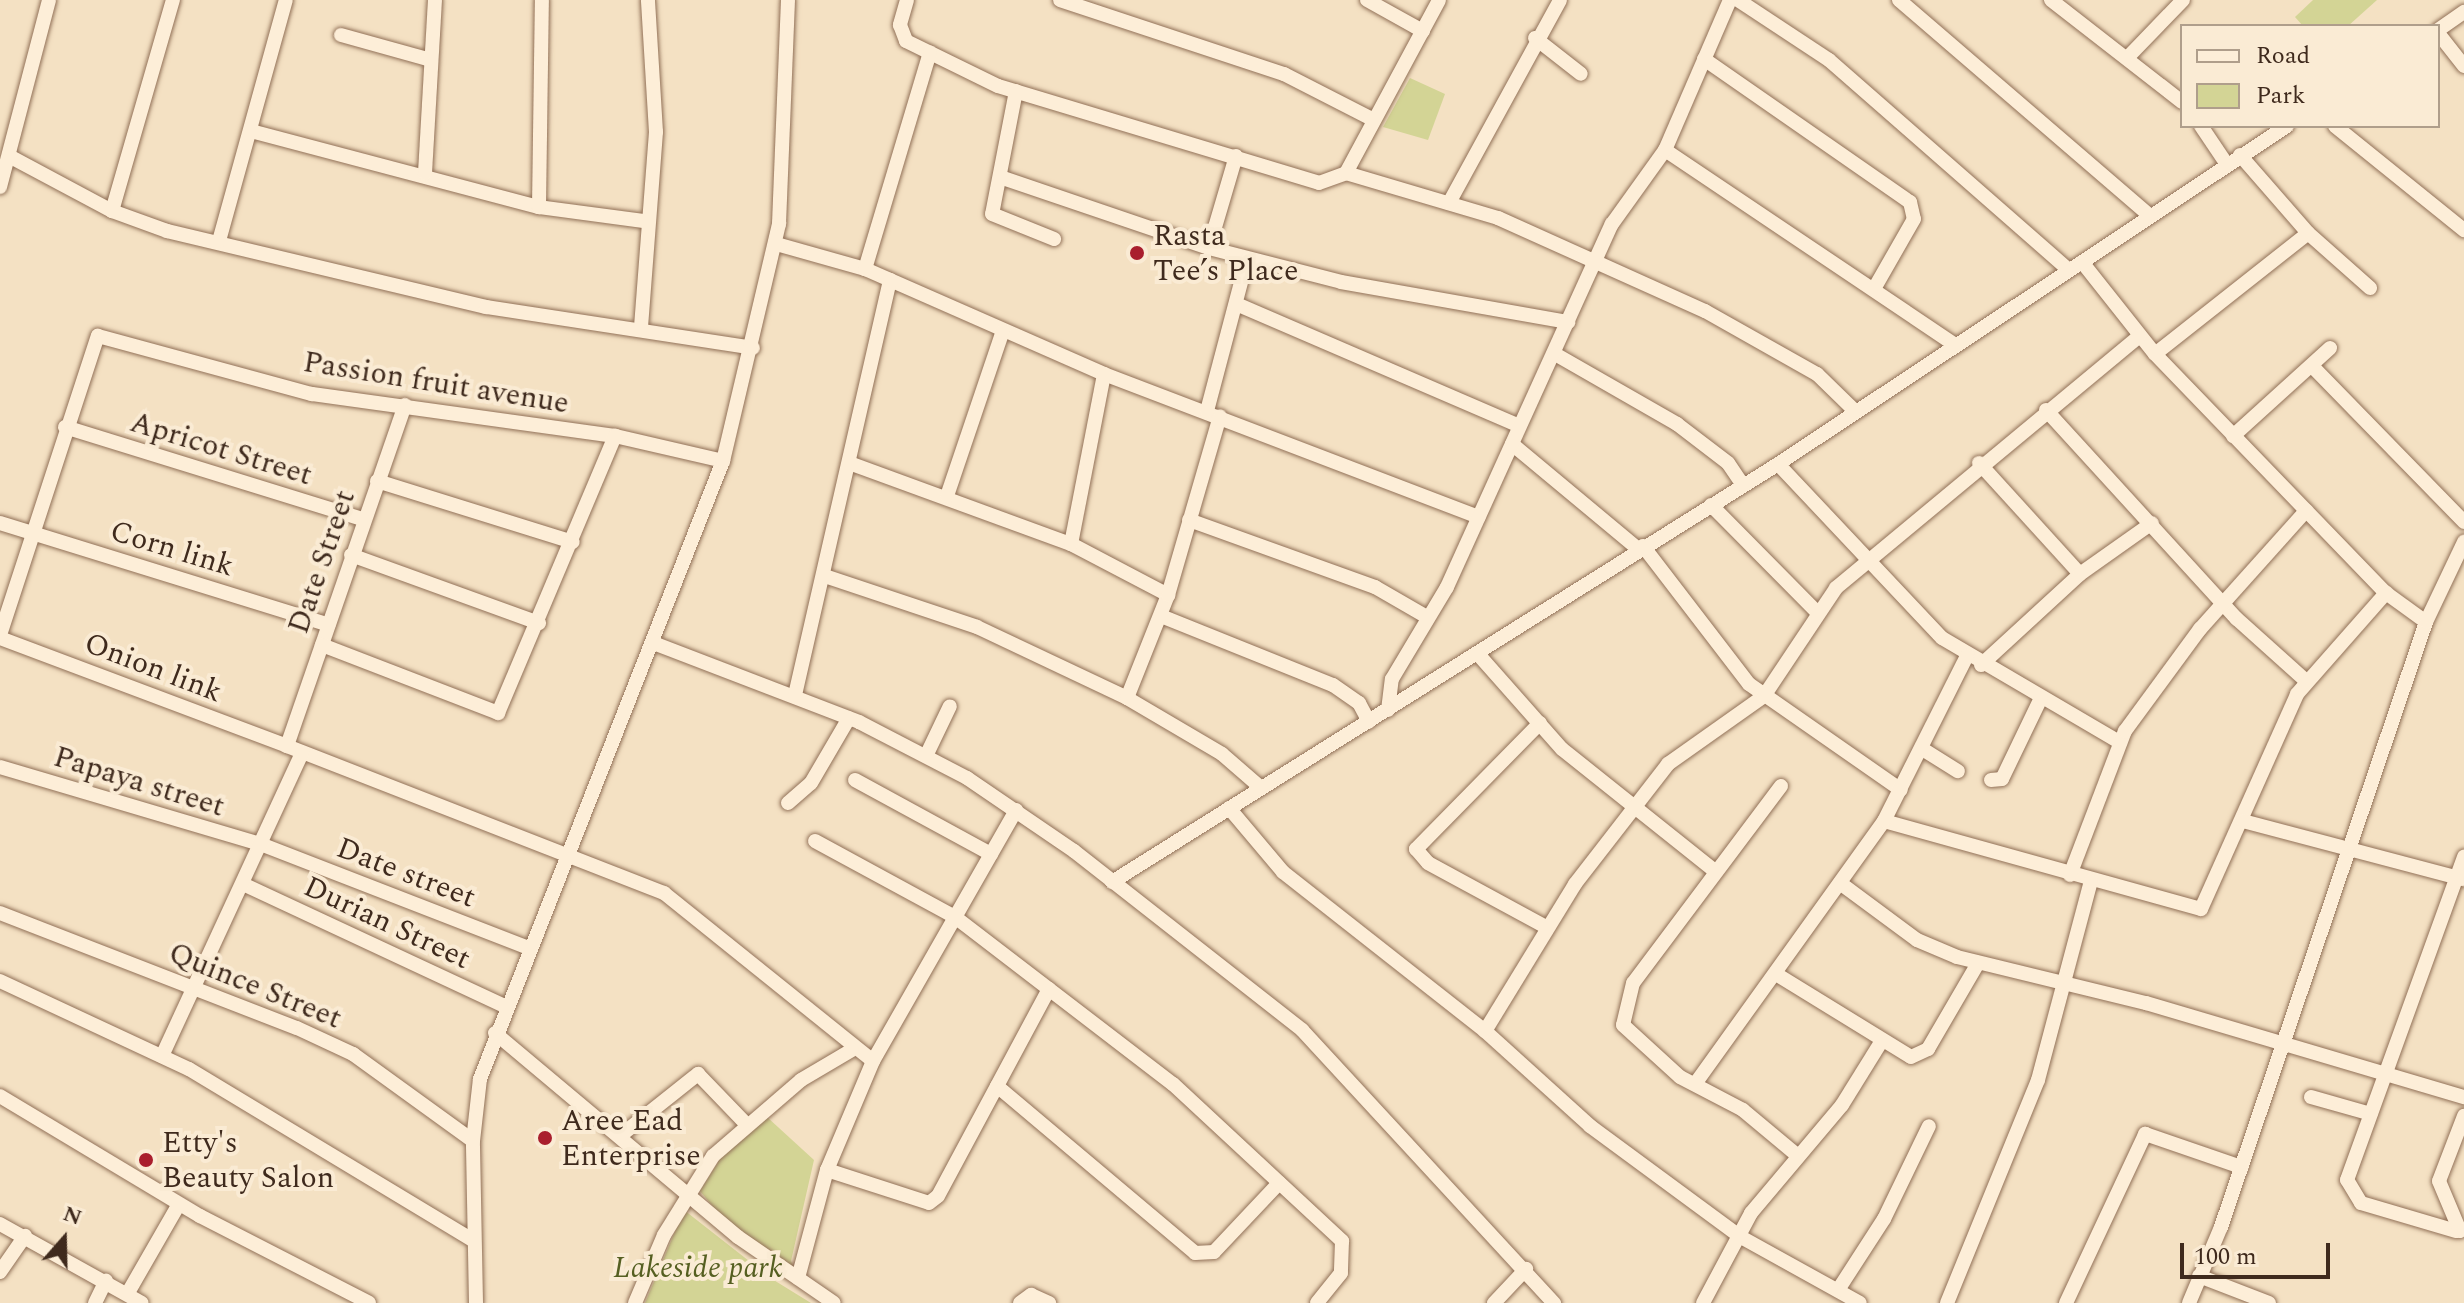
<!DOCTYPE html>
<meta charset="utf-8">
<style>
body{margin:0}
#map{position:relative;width:2464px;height:1303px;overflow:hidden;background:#f4e1c3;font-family:Spectral,serif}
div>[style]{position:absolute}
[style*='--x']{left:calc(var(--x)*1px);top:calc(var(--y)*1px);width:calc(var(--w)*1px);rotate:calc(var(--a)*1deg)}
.green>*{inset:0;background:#d3d495}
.roads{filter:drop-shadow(0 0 2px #917057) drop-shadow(0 0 2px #917057)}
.minor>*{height:14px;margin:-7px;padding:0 7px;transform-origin:7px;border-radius:7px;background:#fdeed8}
.dots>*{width:22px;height:22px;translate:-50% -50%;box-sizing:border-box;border:4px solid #faebd4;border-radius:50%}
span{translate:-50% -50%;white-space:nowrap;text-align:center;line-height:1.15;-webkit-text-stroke:8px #faebd4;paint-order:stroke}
.poi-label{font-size:30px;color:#3f2a1d}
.left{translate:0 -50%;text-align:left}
.street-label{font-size:30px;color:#3f2a1d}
.park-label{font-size:30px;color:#555f21;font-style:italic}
.legend{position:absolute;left:2180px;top:24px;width:260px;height:104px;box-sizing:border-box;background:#faebd4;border:2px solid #af9e8b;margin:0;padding:10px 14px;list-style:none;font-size:24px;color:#3f2a1d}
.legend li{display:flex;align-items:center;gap:16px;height:40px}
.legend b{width:40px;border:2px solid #af9e8b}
.north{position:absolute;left:24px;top:1199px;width:80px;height:80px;-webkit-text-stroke:6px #faebd4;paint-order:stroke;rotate:20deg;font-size:22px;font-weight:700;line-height:32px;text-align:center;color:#3f2a1d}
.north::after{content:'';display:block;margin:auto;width:28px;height:36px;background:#3f2a1d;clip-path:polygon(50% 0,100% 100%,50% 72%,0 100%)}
.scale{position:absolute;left:2180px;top:1243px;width:150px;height:36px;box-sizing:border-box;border:4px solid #3f2a1d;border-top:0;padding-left:10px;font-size:24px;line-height:28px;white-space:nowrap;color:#3f2a1d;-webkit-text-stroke:6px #faebd4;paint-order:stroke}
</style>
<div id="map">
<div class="green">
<i style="clip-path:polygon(2313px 0,2377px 0,2348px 26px,2303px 26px,2295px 17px)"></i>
<i style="clip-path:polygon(1410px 78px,1445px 94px,1428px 140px,1383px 127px)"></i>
<i style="clip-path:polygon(767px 1117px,814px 1160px,791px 1261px,798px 1278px,738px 1237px,700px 1191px,722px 1156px)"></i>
<i style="clip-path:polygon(684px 1210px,772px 1279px,811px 1303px,645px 1303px)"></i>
</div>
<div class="roads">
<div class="minor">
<i style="--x:907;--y:0;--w:26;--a:106"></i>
<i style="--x:900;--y:25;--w:17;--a:69"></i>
<i style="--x:906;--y:41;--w:102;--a:26.1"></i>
<i style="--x:998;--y:86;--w:335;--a:16.8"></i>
<i style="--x:1319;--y:183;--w:29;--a:-20"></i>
<i style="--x:1346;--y:173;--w:159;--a:16.5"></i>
<i style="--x:1498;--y:218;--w:227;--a:24.2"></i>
<i style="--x:1705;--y:311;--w:129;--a:29.4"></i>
<i style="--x:1817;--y:374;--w:53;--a:44.2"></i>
<i style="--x:1060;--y:0;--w:236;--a:18.3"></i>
<i style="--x:1284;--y:74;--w:101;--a:27.1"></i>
<i style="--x:1367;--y:0;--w:64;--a:29"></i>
<i style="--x:1738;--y:0;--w:109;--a:33.4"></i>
<i style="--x:1829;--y:60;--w:316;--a:41.2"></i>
<i style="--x:1899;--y:0;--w:328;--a:40.7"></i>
<i style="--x:2051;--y:0;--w:166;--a:37.9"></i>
<i style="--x:2438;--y:30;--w:32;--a:-35"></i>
<i style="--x:2438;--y:33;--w:42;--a:51.8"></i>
<i style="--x:341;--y:35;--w:93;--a:15.5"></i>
<i style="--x:1535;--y:38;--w:58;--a:38"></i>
<i style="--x:2128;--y:57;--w:79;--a:-46"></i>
<i style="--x:1704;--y:59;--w:251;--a:34.8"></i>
<i style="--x:1910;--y:202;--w:17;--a:77"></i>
<i style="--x:1914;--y:219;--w:78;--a:119.8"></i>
<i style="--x:1016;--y:91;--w:125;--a:101"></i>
<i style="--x:992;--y:214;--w:67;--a:22"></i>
<i style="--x:2201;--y:126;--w:45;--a:56"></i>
<i style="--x:2335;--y:126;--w:166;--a:38.9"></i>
<i style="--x:251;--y:131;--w:298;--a:14.8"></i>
<i style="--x:539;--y:207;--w:106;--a:7.6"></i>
<i style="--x:1665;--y:150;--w:348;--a:33.9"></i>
<i style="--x:2240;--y:155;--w:103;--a:48.9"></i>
<i style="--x:2308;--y:233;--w:83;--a:41.6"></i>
<i style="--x:9;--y:156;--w:117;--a:28.1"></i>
<i style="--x:112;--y:211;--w:59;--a:20"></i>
<i style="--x:167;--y:231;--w:328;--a:13.4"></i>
<i style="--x:486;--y:307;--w:270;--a:8.7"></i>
<i style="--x:1236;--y:156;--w:96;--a:106.4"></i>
<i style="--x:1209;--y:248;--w:136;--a:14.4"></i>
<i style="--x:1341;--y:282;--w:231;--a:10"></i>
<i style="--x:425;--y:173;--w:173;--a:-86.7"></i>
<i style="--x:1346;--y:173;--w:196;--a:-61.7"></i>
<i style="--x:1000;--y:177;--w:221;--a:18.8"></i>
<i style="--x:0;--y:187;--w:193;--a:-75.3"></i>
<i style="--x:1449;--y:203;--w:231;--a:-61.3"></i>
<i style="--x:539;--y:207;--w:207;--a:-89.2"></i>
<i style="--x:112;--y:211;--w:220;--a:-73.9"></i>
<i style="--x:219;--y:241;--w:250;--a:-74.5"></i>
<i style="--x:776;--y:244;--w:92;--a:15.7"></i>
<i style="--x:865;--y:269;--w:261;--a:23.7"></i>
<i style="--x:1104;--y:374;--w:401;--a:20.9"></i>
<i style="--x:2082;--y:262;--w:117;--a:51.6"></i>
<i style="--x:2155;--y:354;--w:332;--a:46"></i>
<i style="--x:2386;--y:593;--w:49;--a:35.9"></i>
<i style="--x:865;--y:269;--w:226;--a:-73.3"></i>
<i style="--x:1241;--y:306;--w:303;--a:23.3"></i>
<i style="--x:641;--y:327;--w:196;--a:-85.6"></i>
<i style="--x:656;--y:132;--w:132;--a:-93.5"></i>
<i style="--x:1555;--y:354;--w:141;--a:29.8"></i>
<i style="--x:1677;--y:424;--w:64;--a:37.4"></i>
<i style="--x:1728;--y:463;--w:27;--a:56"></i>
<i style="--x:2155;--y:354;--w:195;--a:-38.3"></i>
<i style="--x:2312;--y:366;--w:218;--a:45.7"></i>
<i style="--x:405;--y:405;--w:361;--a:109.1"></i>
<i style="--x:287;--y:746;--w:405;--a:21.3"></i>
<i style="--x:664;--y:893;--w:268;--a:38.8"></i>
<i style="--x:2046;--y:410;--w:283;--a:47.6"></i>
<i style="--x:2237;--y:619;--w:93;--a:41.9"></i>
<i style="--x:1207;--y:411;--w:156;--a:-75.2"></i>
<i style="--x:65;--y:427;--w:312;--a:17.2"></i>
<i style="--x:2233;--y:436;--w:131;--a:-42.2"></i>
<i style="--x:1512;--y:444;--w:164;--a:39.8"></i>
<i style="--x:1979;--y:463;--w:150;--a:47.7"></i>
<i style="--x:852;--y:464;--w:233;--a:20.1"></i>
<i style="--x:1071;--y:544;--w:110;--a:27.7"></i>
<i style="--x:1778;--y:464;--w:239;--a:46.7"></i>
<i style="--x:1942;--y:638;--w:205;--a:30.4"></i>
<i style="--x:377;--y:481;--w:205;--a:17.3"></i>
<i style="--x:947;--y:496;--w:174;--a:-71.3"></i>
<i style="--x:1711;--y:505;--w:151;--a:45.3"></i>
<i style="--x:1189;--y:520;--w:198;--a:19.8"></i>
<i style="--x:1375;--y:587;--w:60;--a:30"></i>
<i style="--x:0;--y:523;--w:344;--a:17.2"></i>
<i style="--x:1071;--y:544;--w:173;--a:-79"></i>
<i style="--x:1643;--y:546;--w:174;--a:52.5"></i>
<i style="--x:1749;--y:684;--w:185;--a:34.9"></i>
<i style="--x:351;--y:555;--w:200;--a:19.9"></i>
<i style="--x:825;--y:576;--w:160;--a:18.5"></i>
<i style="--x:977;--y:627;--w:166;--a:25.3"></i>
<i style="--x:1127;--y:698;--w:110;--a:30.5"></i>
<i style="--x:1222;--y:754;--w:50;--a:41"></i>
<i style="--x:1161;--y:616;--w:185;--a:21.9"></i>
<i style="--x:1333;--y:685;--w:32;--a:35"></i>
<i style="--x:1359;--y:703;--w:21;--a:62"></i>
<i style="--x:0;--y:635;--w:315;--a:-71.9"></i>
<i style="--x:98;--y:336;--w:222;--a:15.2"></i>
<i style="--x:312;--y:394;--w:306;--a:7.9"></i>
<i style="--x:615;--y:436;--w:111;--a:13"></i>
<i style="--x:0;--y:638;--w:307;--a:20.6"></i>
<i style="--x:656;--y:644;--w:217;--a:21"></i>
<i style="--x:859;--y:722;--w:122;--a:27.4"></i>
<i style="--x:967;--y:778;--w:130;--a:34.3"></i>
<i style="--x:1074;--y:851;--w:290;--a:38.1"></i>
<i style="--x:1302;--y:1030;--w:372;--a:47.3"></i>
<i style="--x:322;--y:645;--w:189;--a:21.1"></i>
<i style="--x:498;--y:713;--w:301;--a:-67.1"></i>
<i style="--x:1477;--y:653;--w:128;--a:48.5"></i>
<i style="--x:1562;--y:749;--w:196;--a:38.6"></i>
<i style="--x:1981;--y:665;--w:134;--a:-42.6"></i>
<i style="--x:2080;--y:574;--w:88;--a:-35.3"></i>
<i style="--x:795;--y:695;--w:426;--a:-77.1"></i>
<i style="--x:1127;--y:698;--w:111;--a:-68.3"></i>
<i style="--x:1168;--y:595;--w:186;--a:-73.8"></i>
<i style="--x:1388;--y:710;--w:31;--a:-83"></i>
<i style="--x:1392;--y:679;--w:107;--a:-59.1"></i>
<i style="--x:1447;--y:587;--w:399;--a:-65.6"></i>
<i style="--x:1612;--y:224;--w:91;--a:-54.4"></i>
<i style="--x:1665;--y:150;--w:163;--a:-66.6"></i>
<i style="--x:1540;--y:723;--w:177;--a:134.5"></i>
<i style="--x:1416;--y:849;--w:18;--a:49"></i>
<i style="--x:1428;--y:863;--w:134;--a:28.5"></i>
<i style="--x:1924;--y:750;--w:40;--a:32"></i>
<i style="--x:926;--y:756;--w:55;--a:-64.4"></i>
<i style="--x:0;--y:767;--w:274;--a:16.5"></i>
<i style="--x:263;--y:845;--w:287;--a:21.2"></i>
<i style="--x:855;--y:780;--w:155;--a:28.6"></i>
<i style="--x:1991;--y:780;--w:11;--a:-5"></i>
<i style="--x:2002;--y:779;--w:90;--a:-64.3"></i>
<i style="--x:1781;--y:786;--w:246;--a:126.9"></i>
<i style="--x:1633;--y:983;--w:43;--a:103.4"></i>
<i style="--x:1623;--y:1025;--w:77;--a:42.4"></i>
<i style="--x:1680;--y:1077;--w:71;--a:27.6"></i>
<i style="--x:1743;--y:1110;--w:72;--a:39.9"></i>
<i style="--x:788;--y:803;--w:30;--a:-41"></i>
<i style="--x:811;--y:783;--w:75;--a:-59.7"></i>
<i style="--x:1229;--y:808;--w:84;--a:49.8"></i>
<i style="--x:1283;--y:872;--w:257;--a:38.2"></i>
<i style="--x:1485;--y:1031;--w:142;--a:42.1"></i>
<i style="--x:1590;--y:1126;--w:185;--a:36.4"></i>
<i style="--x:1739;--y:1236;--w:138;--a:29"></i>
<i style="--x:1884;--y:821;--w:329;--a:15.5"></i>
<i style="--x:2201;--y:909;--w:235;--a:-65.9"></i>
<i style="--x:2297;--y:694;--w:135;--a:-48.6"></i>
<i style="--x:2243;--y:821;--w:228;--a:14.8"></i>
<i style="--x:815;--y:841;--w:159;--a:28.5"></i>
<i style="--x:955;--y:917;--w:275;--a:37.5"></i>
<i style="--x:1173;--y:1084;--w:231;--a:42.9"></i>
<i style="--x:1342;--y:1241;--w:32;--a:92"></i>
<i style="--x:1341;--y:1273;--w:38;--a:129"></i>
<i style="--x:2070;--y:875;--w:154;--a:-69.1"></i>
<i style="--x:2125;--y:731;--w:127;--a:-53.7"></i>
<i style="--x:2200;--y:629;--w:159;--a:-48.1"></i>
<i style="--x:1112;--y:882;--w:786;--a:-32.11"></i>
<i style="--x:1778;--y:464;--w:611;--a:-33.59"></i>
<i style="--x:1840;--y:883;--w:96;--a:36.5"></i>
<i style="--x:1917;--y:940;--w:43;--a:23"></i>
<i style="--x:1957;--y:957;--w:195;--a:13.7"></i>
<i style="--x:2146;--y:1003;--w:332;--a:16.5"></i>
<i style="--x:245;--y:885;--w:289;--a:25"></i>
<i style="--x:0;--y:913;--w:318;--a:21.2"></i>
<i style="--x:297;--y:1028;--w:62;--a:24.9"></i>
<i style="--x:353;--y:1054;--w:148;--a:35.9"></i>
<i style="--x:1776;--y:974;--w:158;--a:31.6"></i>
<i style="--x:1911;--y:1057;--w:19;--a:-25"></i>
<i style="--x:1928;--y:1049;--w:99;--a:-59.8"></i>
<i style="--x:0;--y:981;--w:208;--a:25"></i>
<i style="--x:189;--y:1069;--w:332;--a:31.1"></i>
<i style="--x:1485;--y:1031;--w:172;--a:-58.5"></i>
<i style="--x:1575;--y:884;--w:152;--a:-52.2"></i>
<i style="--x:1668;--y:764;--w:118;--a:-35.3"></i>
<i style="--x:1764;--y:696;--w:130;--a:-56.3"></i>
<i style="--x:1836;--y:588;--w:394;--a:-39.7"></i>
<i style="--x:495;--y:1033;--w:317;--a:40"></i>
<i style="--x:738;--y:1237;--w:116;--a:34.5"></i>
<i style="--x:162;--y:1056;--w:334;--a:-65.2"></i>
<i style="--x:1695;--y:1084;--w:324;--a:-54.3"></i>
<i style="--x:1884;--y:821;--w:185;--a:-63.3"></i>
<i style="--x:997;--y:1086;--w:259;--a:40.1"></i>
<i style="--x:1195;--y:1253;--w:19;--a:-3"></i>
<i style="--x:1214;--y:1252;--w:95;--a:-46.7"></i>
<i style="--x:0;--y:1096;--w:233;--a:31"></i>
<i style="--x:200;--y:1216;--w:190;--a:27.2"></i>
<i style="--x:2311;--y:1097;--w:62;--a:15.8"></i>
<i style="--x:620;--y:1136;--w:100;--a:-38.5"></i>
<i style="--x:698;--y:1074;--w:71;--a:46.1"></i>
<i style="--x:827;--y:1170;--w:107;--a:17.9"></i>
<i style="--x:929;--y:1203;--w:11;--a:-38"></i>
<i style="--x:938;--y:1196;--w:235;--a:-61.8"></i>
<i style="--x:0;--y:1224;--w:162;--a:29.1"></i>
<i style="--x:2456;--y:1231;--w:99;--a:-163.6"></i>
<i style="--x:2361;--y:1203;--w:27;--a:-121"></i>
<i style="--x:2347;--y:1180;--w:344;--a:-70.1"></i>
<i style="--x:2460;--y:1231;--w:54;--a:-112.8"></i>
<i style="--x:2439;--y:1181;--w:70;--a:-69"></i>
<i style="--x:0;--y:1272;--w:44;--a:-55.2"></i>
<i style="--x:2199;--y:1276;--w:75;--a:21.1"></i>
<i style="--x:798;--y:1278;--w:112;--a:-75"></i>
<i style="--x:827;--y:1170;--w:118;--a:-67.1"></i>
<i style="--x:873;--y:1061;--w:289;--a:-60.3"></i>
<i style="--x:1838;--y:1290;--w:85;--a:-57.1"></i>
<i style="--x:1884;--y:1219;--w:103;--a:-64.2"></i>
<i style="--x:129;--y:1291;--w:100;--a:-60.1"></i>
<i style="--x:95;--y:1303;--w:25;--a:-64"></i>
<i style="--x:476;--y:1303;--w:162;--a:-91.1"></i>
<i style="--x:473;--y:1141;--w:62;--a:-83.6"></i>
<i style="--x:480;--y:1079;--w:664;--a:-68.54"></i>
<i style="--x:723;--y:461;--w:244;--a:-76.7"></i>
<i style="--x:779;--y:224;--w:224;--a:-87.7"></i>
<i style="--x:635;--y:1303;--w:74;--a:-66.9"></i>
<i style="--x:664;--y:1235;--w:93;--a:-58.2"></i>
<i style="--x:713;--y:1156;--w:116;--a:-40.8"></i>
<i style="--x:801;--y:1080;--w:59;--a:-30.5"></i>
<i style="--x:1020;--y:1303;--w:14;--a:-36"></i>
<i style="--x:1031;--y:1295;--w:20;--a:24"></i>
<i style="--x:1494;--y:1303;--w:47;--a:-46.7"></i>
<i style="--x:1703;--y:1303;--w:102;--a:-61.9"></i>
<i style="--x:1751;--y:1213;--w:141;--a:-49.9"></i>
<i style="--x:1842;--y:1105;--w:74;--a:-58.2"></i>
<i style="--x:1947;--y:1303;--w:241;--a:-67.8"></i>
<i style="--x:2038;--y:1080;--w:206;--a:-75.1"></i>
<i style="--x:2066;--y:1303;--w:187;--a:-64.9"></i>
<i style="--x:2145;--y:1134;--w:102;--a:19"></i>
<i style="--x:2189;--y:1303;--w:82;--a:-67.2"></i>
<i style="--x:2221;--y:1227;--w:639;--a:-71.28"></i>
<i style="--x:2426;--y:622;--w:89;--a:-64.6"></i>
</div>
</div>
<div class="dots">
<i style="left:1137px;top:253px;background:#a91e2d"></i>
<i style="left:545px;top:1138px;background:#a91e2d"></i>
<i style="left:146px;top:1160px;background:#a91e2d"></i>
</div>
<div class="poi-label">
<span class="left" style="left:1153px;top:253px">Rasta<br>Tee’s Place</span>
<span class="left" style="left:561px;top:1138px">Aree Ead<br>Enterprise</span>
<span class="left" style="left:162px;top:1160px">Etty's<br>Beauty Salon</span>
</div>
<div class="street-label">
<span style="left:436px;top:383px;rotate:9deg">Passion fruit avenue</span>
<span style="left:221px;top:449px;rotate:17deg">Apricot Street</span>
<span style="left:172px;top:549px;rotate:17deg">Corn link</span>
<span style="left:322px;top:562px;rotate:-71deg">Date Street</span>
<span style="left:153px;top:668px;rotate:21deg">Onion link</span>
<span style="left:139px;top:782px;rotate:17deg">Papaya street</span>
<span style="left:406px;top:873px;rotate:21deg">Date street</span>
<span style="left:387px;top:923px;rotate:25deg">Durian Street</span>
<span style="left:255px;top:986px;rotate:22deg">Quince Street</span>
</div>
<div class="park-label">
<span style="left:698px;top:1268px">Lakeside park</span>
</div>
<ul class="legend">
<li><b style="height:10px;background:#fdeed8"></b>Road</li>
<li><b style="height:22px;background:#d3d495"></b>Park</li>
</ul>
<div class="north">N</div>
<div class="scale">100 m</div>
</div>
